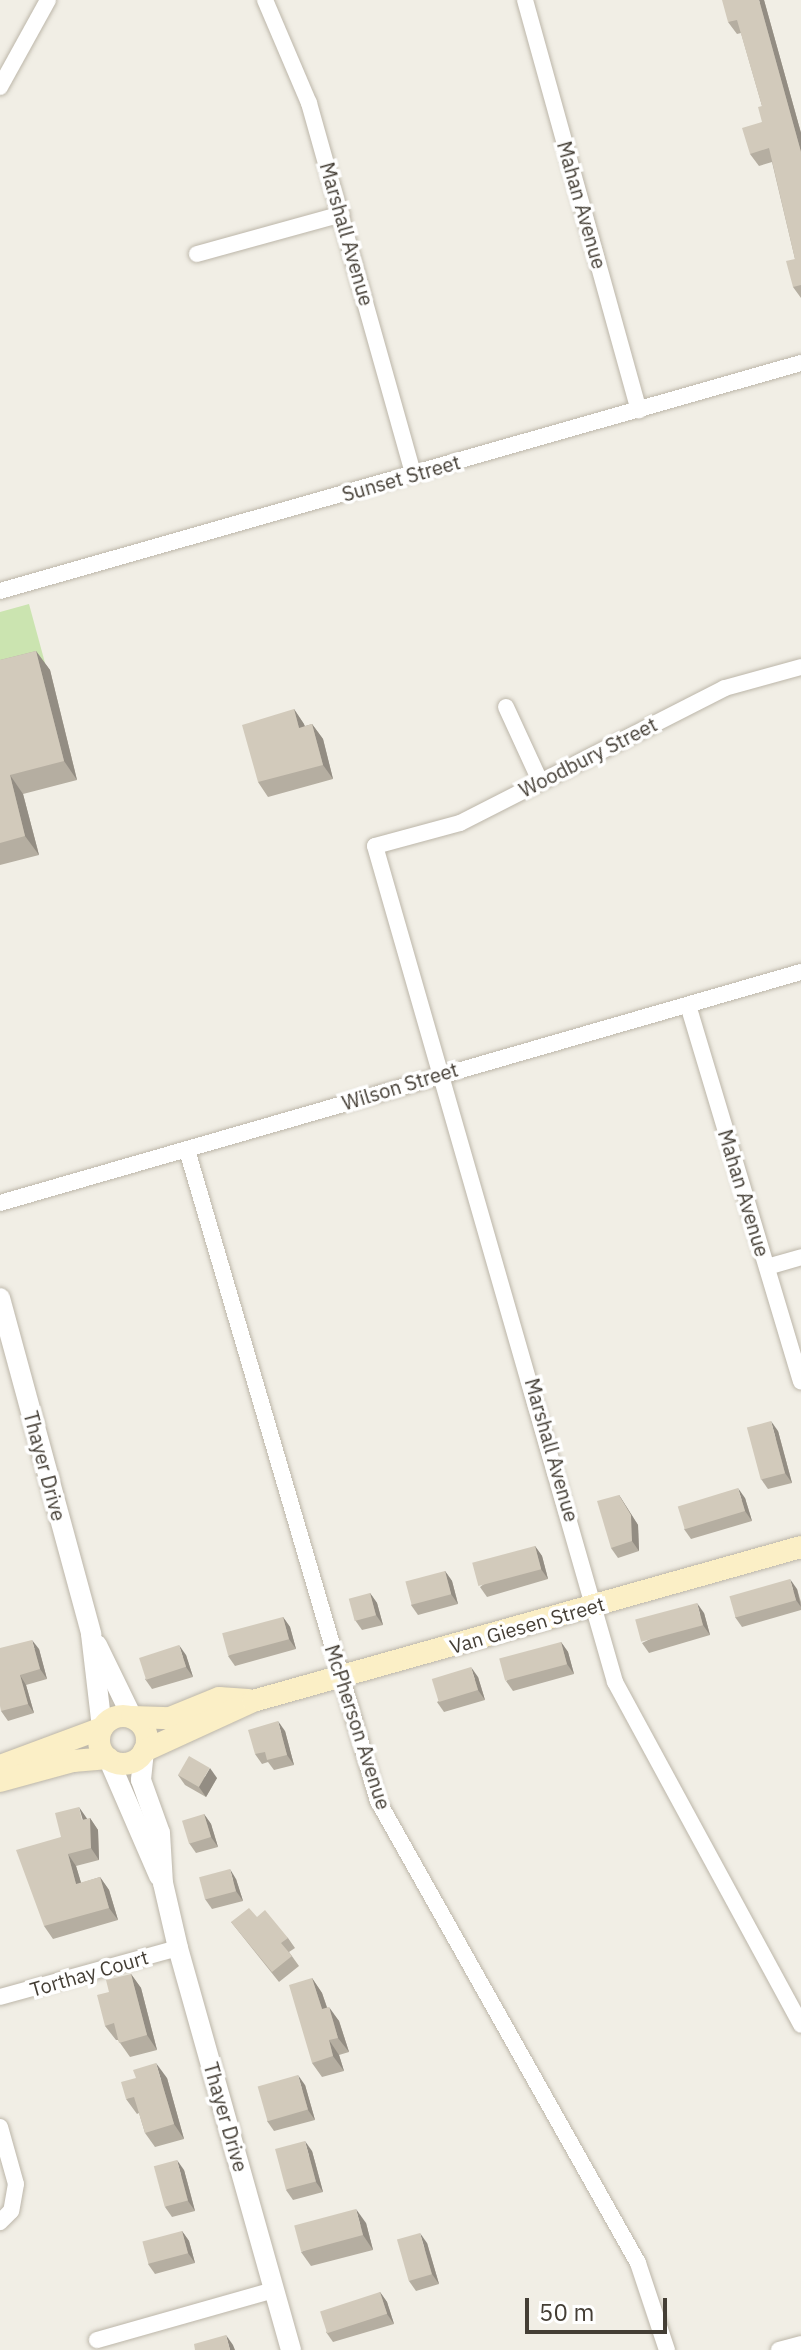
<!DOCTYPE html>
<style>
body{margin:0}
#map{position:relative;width:801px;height:2350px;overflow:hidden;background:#f1eee5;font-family:"IBM Plex Sans",sans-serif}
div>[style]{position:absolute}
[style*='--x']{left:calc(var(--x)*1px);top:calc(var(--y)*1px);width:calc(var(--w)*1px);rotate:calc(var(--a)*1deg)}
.green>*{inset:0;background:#cbe4b0}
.roads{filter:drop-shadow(0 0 2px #bcb6a9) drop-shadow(0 0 2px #bcb6a9)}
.minor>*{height:16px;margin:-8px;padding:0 8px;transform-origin:8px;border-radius:8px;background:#fff}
.tertiary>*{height:20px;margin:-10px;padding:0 10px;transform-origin:10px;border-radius:10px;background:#fff}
.secondary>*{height:22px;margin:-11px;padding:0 11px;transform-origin:11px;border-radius:11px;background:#fbefc6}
.secondary>.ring{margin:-11px;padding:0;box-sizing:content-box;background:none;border:22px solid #fbefc6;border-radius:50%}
.wall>*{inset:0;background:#b5aea1}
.shaded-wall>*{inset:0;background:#938d83}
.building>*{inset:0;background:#d2cabb;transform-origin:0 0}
span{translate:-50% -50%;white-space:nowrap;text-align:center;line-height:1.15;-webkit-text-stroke:7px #fff;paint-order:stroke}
.street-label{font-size:20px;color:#443e35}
.scale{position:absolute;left:525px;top:2298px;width:142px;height:36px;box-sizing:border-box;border:4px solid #443e35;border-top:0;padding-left:10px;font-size:24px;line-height:28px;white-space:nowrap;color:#443e35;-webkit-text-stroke:6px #fff;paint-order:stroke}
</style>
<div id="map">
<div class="green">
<i style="clip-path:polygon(29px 604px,45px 663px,0 676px,0 612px)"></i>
</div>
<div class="roads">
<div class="minor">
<i style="--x:265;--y:0;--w:112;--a:66.9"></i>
<i style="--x:309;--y:103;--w:385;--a:74.3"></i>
<i style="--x:525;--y:0;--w:426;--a:74.5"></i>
<i style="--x:0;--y:87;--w:99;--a:-61.1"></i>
<i style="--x:197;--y:254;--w:150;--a:-15.4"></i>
<i style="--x:0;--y:591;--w:833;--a:-15.89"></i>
<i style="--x:801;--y:667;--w:79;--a:164.6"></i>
<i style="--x:725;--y:688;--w:297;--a:153"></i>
<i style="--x:460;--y:823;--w:88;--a:164.9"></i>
<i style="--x:375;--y:846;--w:870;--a:73.98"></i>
<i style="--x:615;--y:1682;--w:390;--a:61.5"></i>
<i style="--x:506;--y:707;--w:81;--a:65.3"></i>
<i style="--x:688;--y:1005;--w:393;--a:73.3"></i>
<i style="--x:187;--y:1150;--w:678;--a:73.65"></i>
<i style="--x:378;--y:1801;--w:530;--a:60.63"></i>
<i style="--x:638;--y:2263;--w:92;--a:71.6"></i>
<i style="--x:0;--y:1203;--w:834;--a:-16.09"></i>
<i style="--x:767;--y:1267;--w:35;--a:-16"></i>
<i style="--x:0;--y:1997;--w:185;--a:-15.4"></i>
<i style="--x:0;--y:2127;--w:59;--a:74.3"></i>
<i style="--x:16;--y:2184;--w:27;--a:100"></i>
<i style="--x:11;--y:2211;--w:16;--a:135"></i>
<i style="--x:97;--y:2340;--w:184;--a:-15.8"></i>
<i style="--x:779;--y:2350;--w:23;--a:-15"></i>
</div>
<div class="tertiary">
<i style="--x:0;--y:1298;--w:348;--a:74.8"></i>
<i style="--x:91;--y:1634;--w:95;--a:83.3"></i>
<i style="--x:97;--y:1645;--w:80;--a:64.1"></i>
<i style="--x:144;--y:1751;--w:29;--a:96"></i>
<i style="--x:141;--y:1780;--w:56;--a:70.3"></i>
<i style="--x:160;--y:1833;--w:50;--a:86.6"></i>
<i style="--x:163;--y:1883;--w:67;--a:77"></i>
<i style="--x:178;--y:1948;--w:418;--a:74.3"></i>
<i style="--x:108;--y:1758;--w:129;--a:66.6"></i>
</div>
<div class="secondary">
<i class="ring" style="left:99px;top:1716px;width:26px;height:26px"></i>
<i style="--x:132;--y:1717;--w:38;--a:2"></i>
<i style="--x:170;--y:1718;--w:53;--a:-22.2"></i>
<i style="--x:219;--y:1698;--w:29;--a:4"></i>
<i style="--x:144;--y:1751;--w:120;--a:-24.6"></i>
<i style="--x:253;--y:1701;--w:569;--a:-15.7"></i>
<i style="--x:0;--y:1766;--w:109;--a:-20.4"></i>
<i style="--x:0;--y:1781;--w:76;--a:-15.3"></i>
<i style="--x:73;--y:1761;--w:35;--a:-5"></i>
</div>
</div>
<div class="wall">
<i style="clip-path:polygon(764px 0,801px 133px,801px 298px,793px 287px,795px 259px,772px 162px,759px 166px,750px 154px,762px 122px,762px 106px,741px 33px,737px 34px,728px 22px)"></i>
<i style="clip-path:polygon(36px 651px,50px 670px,77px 780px,23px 794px,39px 855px,0 865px,0 660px)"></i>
<i style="clip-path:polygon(294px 709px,305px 726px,312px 724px,323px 739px,333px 779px,268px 797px,258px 782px)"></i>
<i style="clip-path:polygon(778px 1431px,792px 1483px,768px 1489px,761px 1479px)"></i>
<i style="clip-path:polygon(619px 1495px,638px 1525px,639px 1551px,618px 1558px,611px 1548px)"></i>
<i style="clip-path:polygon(745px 1498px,752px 1521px,691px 1539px,684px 1529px)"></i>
<i style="clip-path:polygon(535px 1546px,542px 1556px,548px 1579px,487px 1597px,480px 1587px)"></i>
<i style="clip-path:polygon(445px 1571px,452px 1581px,458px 1604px,418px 1615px,411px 1605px)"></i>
<i style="clip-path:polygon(797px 1589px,801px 1602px,801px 1610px,742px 1627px,735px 1617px)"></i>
<i style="clip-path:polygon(370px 1593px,377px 1603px,383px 1625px,362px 1630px,355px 1620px)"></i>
<i style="clip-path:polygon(704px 1613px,710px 1635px,649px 1653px,642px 1643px)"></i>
<i style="clip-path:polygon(283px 1617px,290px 1627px,296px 1649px,235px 1666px,228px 1656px)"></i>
<i style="clip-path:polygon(561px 1642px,568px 1652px,574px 1674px,513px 1691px,506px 1681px)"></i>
<i style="clip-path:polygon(0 1648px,39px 1649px,47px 1679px,26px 1685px,34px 1713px,8px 1721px,1px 1711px)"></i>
<i style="clip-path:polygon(186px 1655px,193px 1677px,152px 1689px,145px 1679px)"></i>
<i style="clip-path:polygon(478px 1677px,485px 1700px,444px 1712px,437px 1702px)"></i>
<i style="clip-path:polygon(285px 1731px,294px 1765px,274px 1770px,268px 1762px,262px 1764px,255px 1754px)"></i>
<i style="clip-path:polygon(178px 1775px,217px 1778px,206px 1797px,185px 1785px)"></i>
<i style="clip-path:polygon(204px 1814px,211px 1824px,218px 1847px,196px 1853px,189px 1843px)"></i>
<i style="clip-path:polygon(90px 1818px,98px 1830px,99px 1860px,76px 1866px,81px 1883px,100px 1877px,109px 1890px,118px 1920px,53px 1939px,44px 1926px,61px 1837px)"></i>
<i style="clip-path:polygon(236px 1879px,243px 1901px,212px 1909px,205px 1899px)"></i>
<i style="clip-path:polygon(257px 1917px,288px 1938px,295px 1948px,289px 1952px,299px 1966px,279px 1982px,231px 1922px)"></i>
<i style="clip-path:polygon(131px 1974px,141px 1988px,157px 2050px,130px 2057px,118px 2040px,116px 2040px,105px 2026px,109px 1992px)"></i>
<i style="clip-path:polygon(312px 1978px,322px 1993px,327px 2007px,339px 2021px,349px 2052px,339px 2055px,344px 2071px,322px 2077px,312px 2063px)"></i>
<i style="clip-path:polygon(167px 2078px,184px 2139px,155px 2147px,145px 2133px,139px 2113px,137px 2114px,126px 2099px)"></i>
<i style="clip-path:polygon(305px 2085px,315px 2120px,274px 2131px,267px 2121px)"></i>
<i style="clip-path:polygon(312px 2151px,323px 2192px,293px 2200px,286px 2190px)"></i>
<i style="clip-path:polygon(184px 2170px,195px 2211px,172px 2217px,165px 2207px)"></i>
<i style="clip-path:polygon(366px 2223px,373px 2250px,311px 2266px,301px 2252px)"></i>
<i style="clip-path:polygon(182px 2231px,189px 2241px,195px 2263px,155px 2274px,148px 2264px)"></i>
<i style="clip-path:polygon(427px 2243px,439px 2284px,416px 2291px,409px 2281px)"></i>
<i style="clip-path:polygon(380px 2292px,387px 2302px,394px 2324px,333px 2342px,326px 2332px)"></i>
</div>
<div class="shaded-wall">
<i style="clip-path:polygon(759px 0,764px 0,801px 133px,801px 152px)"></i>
<i style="clip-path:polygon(36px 651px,50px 670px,77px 780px,64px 761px)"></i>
<i style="clip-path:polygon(294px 709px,304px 724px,309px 742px,299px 728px)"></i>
<i style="clip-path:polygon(312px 724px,323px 739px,333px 779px,323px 765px)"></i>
<i style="clip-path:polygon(10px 775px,23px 794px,39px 855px,25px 836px)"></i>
<i style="clip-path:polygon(771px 1421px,778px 1431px,792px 1483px,785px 1473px)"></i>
<i style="clip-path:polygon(738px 1488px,745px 1498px,752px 1521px,745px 1511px)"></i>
<i style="clip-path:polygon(619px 1495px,638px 1525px,639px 1551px,632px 1541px)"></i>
<i style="clip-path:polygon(535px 1546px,542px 1556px,548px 1579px,541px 1569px)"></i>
<i style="clip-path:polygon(445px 1571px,452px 1581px,458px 1604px,451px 1594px)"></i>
<i style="clip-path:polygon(790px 1579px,797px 1589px,801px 1607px,796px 1600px)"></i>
<i style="clip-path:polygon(370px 1593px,377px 1603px,383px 1625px,376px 1615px)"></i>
<i style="clip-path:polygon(697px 1603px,704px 1613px,710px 1635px,703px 1625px)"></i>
<i style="clip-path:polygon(283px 1617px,290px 1627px,296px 1649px,289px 1639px)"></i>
<i style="clip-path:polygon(32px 1640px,39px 1649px,47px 1679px,40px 1669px)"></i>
<i style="clip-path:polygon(561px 1642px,568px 1652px,574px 1674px,567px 1664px)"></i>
<i style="clip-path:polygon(179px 1645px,186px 1655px,193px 1677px,186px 1667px)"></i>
<i style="clip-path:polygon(471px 1667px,478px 1677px,485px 1700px,478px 1690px)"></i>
<i style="clip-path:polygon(20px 1675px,26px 1685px,34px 1713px,28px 1704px)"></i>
<i style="clip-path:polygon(278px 1721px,285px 1731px,294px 1765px,287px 1755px)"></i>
<i style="clip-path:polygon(210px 1768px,217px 1778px,206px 1797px,199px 1787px)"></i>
<i style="clip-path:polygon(79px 1807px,88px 1820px,90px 1818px,98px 1830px,99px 1860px,91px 1848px)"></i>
<i style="clip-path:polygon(204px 1814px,211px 1824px,218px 1847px,211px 1837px)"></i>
<i style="clip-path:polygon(68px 1854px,76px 1866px,85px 1896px,76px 1884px)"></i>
<i style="clip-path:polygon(230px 1869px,236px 1879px,243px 1901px,236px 1891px)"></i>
<i style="clip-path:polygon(100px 1877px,109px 1890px,118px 1920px,109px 1908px)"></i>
<i style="clip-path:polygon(131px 1974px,141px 1988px,157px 2050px,147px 2035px)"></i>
<i style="clip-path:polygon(312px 1978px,322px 1993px,332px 2023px,322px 2009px)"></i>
<i style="clip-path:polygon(329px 2007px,339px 2021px,349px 2052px,338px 2038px)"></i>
<i style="clip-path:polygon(329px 2040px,339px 2055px,344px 2071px,333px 2056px)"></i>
<i style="clip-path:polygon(156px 2063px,167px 2078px,184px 2139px,174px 2124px)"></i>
<i style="clip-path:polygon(298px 2075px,305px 2085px,315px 2120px,308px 2110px)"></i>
<i style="clip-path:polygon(305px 2141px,312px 2151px,323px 2192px,316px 2182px)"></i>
<i style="clip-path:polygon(177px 2160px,184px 2170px,195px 2211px,188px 2201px)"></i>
<i style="clip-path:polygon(356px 2209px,366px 2223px,373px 2250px,363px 2235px)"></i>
<i style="clip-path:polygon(182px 2231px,189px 2241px,195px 2263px,188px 2253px)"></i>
<i style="clip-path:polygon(420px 2233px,427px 2243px,439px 2284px,432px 2274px)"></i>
<i style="clip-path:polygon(380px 2292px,387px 2302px,394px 2324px,387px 2314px)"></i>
<i style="clip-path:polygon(226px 2335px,233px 2345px,235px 2350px,230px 2350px)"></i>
</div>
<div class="building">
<i style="clip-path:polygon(722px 0,759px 0,801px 152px,801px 285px,793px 287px,786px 261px,795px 259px,769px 148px,750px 154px,742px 128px,762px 122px,758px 107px,762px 106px,737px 20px,728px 22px)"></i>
<i style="clip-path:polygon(36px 651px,64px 761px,10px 775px,25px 836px,0 843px,0 660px)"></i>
<i style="clip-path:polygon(294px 709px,299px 728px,312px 724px,323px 765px,258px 782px,242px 725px)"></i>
<i style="left:771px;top:1421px;width:54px;height:25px;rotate:75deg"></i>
<i style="left:738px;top:1488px;width:24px;height:63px;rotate:73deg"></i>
<i style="clip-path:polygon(619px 1495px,631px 1515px,632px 1541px,611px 1548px,597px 1501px)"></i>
<i style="left:535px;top:1546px;width:24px;height:65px;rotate:75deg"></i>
<i style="left:445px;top:1571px;width:24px;height:41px;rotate:75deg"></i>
<i style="left:790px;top:1579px;width:22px;height:63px;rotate:74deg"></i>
<i style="left:370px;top:1593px;width:23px;height:22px;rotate:75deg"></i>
<i style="left:697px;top:1603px;width:23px;height:64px;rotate:75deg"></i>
<i style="left:283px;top:1617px;width:23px;height:63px;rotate:75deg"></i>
<i style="clip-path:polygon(32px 1640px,40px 1669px,20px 1675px,28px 1704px,1px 1711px,0 1706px,0 1648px)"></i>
<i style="left:561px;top:1642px;width:23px;height:64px;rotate:75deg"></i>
<i style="left:179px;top:1645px;width:23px;height:42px;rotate:72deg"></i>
<i style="left:471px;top:1667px;width:24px;height:41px;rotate:73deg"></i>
<i style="clip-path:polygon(278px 1721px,287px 1755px,267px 1760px,265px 1752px,255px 1754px,248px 1730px)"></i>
<i style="left:189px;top:1756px;width:24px;height:22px;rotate:30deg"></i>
<i style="clip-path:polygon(79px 1807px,82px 1820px,90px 1818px,91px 1848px,68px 1854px,76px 1884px,100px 1877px,109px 1908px,44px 1926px,16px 1850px,61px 1837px,55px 1813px)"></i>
<i style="left:204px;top:1814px;width:24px;height:23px;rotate:73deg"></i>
<i style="left:230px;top:1869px;width:23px;height:32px;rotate:75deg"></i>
<i style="clip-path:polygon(249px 1908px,257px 1917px,265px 1910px,288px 1938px,281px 1943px,292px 1956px,272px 1972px,231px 1922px)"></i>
<i style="clip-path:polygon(131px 1974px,147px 2035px,119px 2043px,114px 2023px,105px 2026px,97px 1995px,109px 1992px,106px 1980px)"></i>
<i style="clip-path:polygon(312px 1978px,322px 2009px,329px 2007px,338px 2038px,329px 2040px,333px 2056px,312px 2063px,289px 1985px)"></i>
<i style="clip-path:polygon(156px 2063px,174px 2124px,145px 2133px,134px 2097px,126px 2099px,121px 2082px,136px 2078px,133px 2070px)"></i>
<i style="left:298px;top:2075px;width:36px;height:42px;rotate:74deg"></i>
<i style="left:305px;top:2141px;width:42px;height:31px;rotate:75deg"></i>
<i style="left:177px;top:2160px;width:42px;height:24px;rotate:75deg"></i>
<i style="left:356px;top:2209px;width:27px;height:64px;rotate:75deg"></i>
<i style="left:182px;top:2231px;width:23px;height:41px;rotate:75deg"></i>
<i style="left:420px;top:2233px;width:43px;height:24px;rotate:74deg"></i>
<i style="left:380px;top:2292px;width:23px;height:63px;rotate:72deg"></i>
<i style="clip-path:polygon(226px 2335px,230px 2350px,195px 2350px,194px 2344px)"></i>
</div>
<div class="street-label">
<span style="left:582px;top:205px;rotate:74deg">Mahan Avenue</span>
<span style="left:347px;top:234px;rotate:74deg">Marshall Avenue</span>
<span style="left:401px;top:478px;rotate:-16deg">Sunset Street</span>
<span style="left:588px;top:757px;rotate:-27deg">Woodbury Street</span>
<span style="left:400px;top:1086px;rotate:-17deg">Wilson Street</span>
<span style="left:744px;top:1193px;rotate:73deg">Mahan Avenue</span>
<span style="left:552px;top:1450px;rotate:74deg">Marshall Avenue</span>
<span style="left:45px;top:1466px;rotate:75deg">Thayer Drive</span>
<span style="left:527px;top:1625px;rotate:-16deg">Van Giesen Street</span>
<span style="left:358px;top:1727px;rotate:72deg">McPherson Avenue</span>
<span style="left:89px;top:1973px;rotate:-16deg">Torthay Court</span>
<span style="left:226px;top:2117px;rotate:74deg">Thayer Drive</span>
</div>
<div class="scale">50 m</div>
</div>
